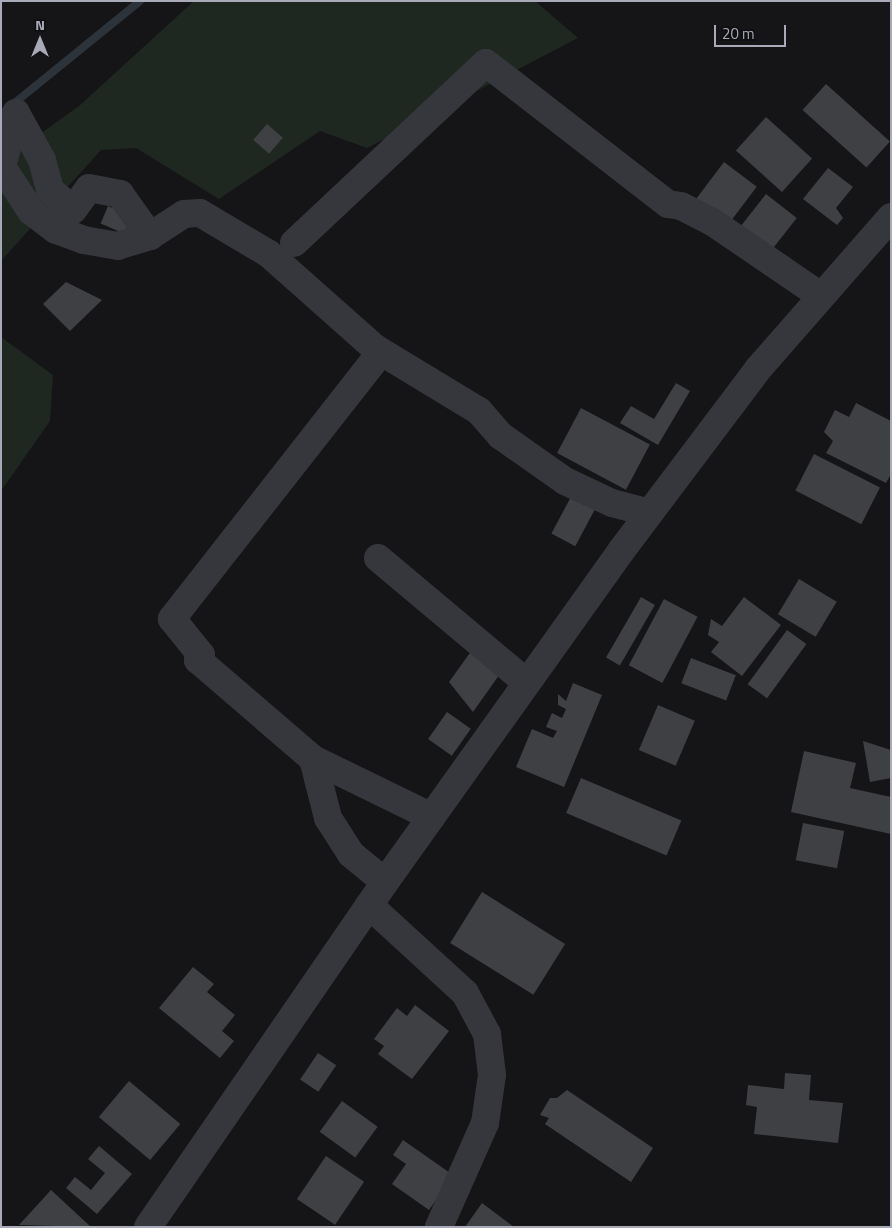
<!DOCTYPE html>
<style>
body{margin:0}
#map{position:relative;width:892px;height:1228px;overflow:hidden;background:#151517;font-family:"Titillium Web",sans-serif}
div>[style]{position:absolute}
[style*='--x']{left:calc(var(--x)*1px);top:calc(var(--y)*1px);width:calc(var(--w)*1px);rotate:calc(var(--a)*1deg)}
.green>*{inset:0;background:#1f2721}
.stream>*{height:8px;margin:-4px;padding:0 4px;transform-origin:4px;border-radius:4px;background:#2c333a}
.building>*{inset:0;background:#3f4044;transform-origin:0 0}
.minor>*{height:28px;margin:-14px;padding:0 14px;transform-origin:14px;border-radius:14px;background:#36373c}
span{translate:-50% -50%;white-space:nowrap;text-align:center;line-height:1.15;-webkit-text-stroke:5px #101012;paint-order:stroke}
.frame{position:absolute;inset:0;border:2px solid #a8abb7;pointer-events:none}
.north{position:absolute;left:15px;top:15px;width:50px;height:50px;-webkit-text-stroke:4px #101012;paint-order:stroke;rotate:0deg;font-size:14px;font-weight:700;line-height:20px;text-align:center;color:#a8abb7}
.north::after{content:'';display:block;margin:auto;width:18px;height:22px;background:#a8abb7;clip-path:polygon(50% 0,100% 100%,50% 72%,0 100%)}
.scale{position:absolute;left:714px;top:25px;width:72px;height:22px;box-sizing:border-box;border:2px solid #a8abb7;border-top:0;padding-left:6px;font-size:15px;line-height:18px;white-space:nowrap;color:#a8abb7;-webkit-text-stroke:4px #101012;paint-order:stroke}
</style>
<div id="map">
<div class="green">
<i style="clip-path:polygon(194px 1px,535px 1px,578px 38px,367px 148px,320px 131px,219px 199px,136px 148px,101px 150px,1px 261px,1px 162px,79px 106px)"></i>
<i style="clip-path:polygon(1px 337px,53px 375px,50px 421px,1px 491px)"></i>
</div>
<div class="stream">
<i style="--x:1;--y:114;--w:179;--a:-39.1"></i>
</div>
<div class="building">
<i style="left:826px;top:84px;width:86px;height:35px;rotate:42deg"></i>
<i style="left:766px;top:117px;width:62px;height:45px;rotate:42deg"></i>
<i style="left:267px;top:124px;width:21px;height:21px;rotate:41deg"></i>
<i style="left:724px;top:162px;width:41px;height:48px;rotate:37deg"></i>
<i style="clip-path:polygon(828px 168px,853px 187px,836px 208px,843px 218px,837px 225px,803px 199px)"></i>
<i style="left:766px;top:194px;width:39px;height:42px;rotate:38deg"></i>
<i style="left:108px;top:206px;width:26px;height:19px;rotate:23deg"></i>
<i style="clip-path:polygon(66px 282px,102px 300px,70px 331px,43px 304px)"></i>
<i style="clip-path:polygon(676px 383px,690px 391px,658px 445px,620px 423px,631px 406px,654px 419px)"></i>
<i style="clip-path:polygon(856px 403px,891px 421px,891px 474px,886px 483px,826px 453px,833px 441px,824px 432px,835px 410px,849px 417px)"></i>
<i style="left:581px;top:408px;width:78px;height:51px;rotate:28deg"></i>
<i style="left:814px;top:454px;width:74px;height:41px;rotate:27deg"></i>
<i style="left:573px;top:493px;width:27px;height:46px;rotate:28deg"></i>
<i style="left:799px;top:579px;width:44px;height:41px;rotate:31deg"></i>
<i style="left:641px;top:597px;width:16px;height:70px;rotate:30deg"></i>
<i style="clip-path:polygon(744px 597px,781px 625px,742px 676px,711px 652px,719px 642px,708px 635px,711px 619px,722px 626px)"></i>
<i style="left:664px;top:599px;width:38px;height:75px;rotate:28deg"></i>
<i style="left:787px;top:630px;width:24px;height:67px;rotate:36deg"></i>
<i style="clip-path:polygon(472px 650px,502px 671px,473px 712px,449px 682px)"></i>
<i style="left:691px;top:658px;width:48px;height:27px;rotate:21deg"></i>
<i style="clip-path:polygon(573px 683px,602px 695px,564px 787px,516px 767px,532px 729px,553px 738px,557px 731px,546px 727px,552px 713px,562px 718px,566px 709px,558px 705px,558px 694px,566px 701px)"></i>
<i style="left:658px;top:705px;width:40px;height:49px;rotate:23deg"></i>
<i style="left:447px;top:712px;width:29px;height:33px;rotate:35deg"></i>
<i style="clip-path:polygon(863px 741px,891px 750px,891px 778px,870px 782px)"></i>
<i style="clip-path:polygon(804px 751px,856px 763px,850px 788px,891px 797px,891px 834px,791px 812px)"></i>
<i style="left:581px;top:778px;width:109px;height:38px;rotate:23deg"></i>
<i style="left:803px;top:823px;width:42px;height:38px;rotate:11deg"></i>
<i style="left:482px;top:892px;width:98px;height:60px;rotate:32deg"></i>
<i style="clip-path:polygon(193px 967px,214px 984px,207px 992px,235px 1015px,222px 1031px,234px 1041px,220px 1058px,159px 1008px)"></i>
<i style="clip-path:polygon(415px 1005px,449px 1031px,412px 1079px,378px 1054px,384px 1046px,374px 1039px,397px 1008px,407px 1016px)"></i>
<i style="left:318px;top:1053px;width:22px;height:32px;rotate:34deg"></i>
<i style="clip-path:polygon(785px 1073px,811px 1075px,809px 1100px,843px 1103px,838px 1143px,754px 1134px,757px 1107px,746px 1105px,748px 1085px,784px 1089px)"></i>
<i style="left:129px;top:1081px;width:67px;height:47px;rotate:40deg"></i>
<i style="clip-path:polygon(567px 1090px,653px 1148px,631px 1182px,545px 1124px,549px 1118px,540px 1115px,550px 1098px,557px 1098px)"></i>
<i style="left:342px;top:1101px;width:44px;height:38px;rotate:36deg"></i>
<i style="clip-path:polygon(403px 1140px,453px 1175px,429px 1210px,392px 1184px,406px 1164px,393px 1155px)"></i>
<i style="clip-path:polygon(99px 1146px,132px 1174px,97px 1214px,66px 1188px,75px 1177px,91px 1190px,105px 1173px,88px 1159px)"></i>
<i style="left:326px;top:1156px;width:46px;height:52px;rotate:34deg"></i>
<i style="clip-path:polygon(51px 1190px,91px 1227px,19px 1225px)"></i>
<i style="clip-path:polygon(482px 1203px,514px 1227px,465px 1227px)"></i>
</div>
<div class="minor">
<i style="--x:150;--y:236;--w:34;--a:163"></i>
<i style="--x:118;--y:246;--w:35;--a:-170"></i>
<i style="--x:84;--y:240;--w:30;--a:-160"></i>
<i style="--x:56;--y:230;--w:31;--a:-143"></i>
<i style="--x:31;--y:211;--w:53;--a:-123.4"></i>
<i style="--x:2;--y:167;--w:56;--a:-75.5"></i>
<i style="--x:16;--y:113;--w:54;--a:61"></i>
<i style="--x:42;--y:160;--w:31;--a:75"></i>
<i style="--x:50;--y:190;--w:30;--a:41"></i>
<i style="--x:73;--y:210;--w:27;--a:-54"></i>
<i style="--x:89;--y:188;--w:32;--a:11"></i>
<i style="--x:120;--y:194;--w:52;--a:54.5"></i>
<i style="--x:150;--y:236;--w:40;--a:-32.9"></i>
<i style="--x:184;--y:214;--w:16;--a:-4"></i>
<i style="--x:200;--y:213;--w:80;--a:30.7"></i>
<i style="--x:269;--y:254;--w:142;--a:41.6"></i>
<i style="--x:375;--y:348;--w:122;--a:31.2"></i>
<i style="--x:479;--y:411;--w:33;--a:49"></i>
<i style="--x:501;--y:436;--w:78;--a:35.1"></i>
<i style="--x:565;--y:481;--w:52;--a:25.1"></i>
<i style="--x:612;--y:503;--w:38;--a:15"></i>
<i style="--x:294;--y:243;--w:263;--a:-43.2"></i>
<i style="--x:486;--y:63;--w:230;--a:37.8"></i>
<i style="--x:668;--y:204;--w:13;--a:9"></i>
<i style="--x:681;--y:206;--w:34;--a:27"></i>
<i style="--x:711;--y:221;--w:133;--a:34.3"></i>
<i style="--x:381;--y:352;--w:339;--a:128.1"></i>
<i style="--x:172;--y:619;--w:46;--a:51.1"></i>
<i style="--x:201;--y:655;--w:6;--a:121"></i>
<i style="--x:198;--y:660;--w:152;--a:40.7"></i>
<i style="--x:313;--y:759;--w:61;--a:75.7"></i>
<i style="--x:328;--y:818;--w:43;--a:57.4"></i>
<i style="--x:351;--y:854;--w:44;--a:39.5"></i>
<i style="--x:378;--y:558;--w:194;--a:40"></i>
<i style="--x:313;--y:759;--w:132;--a:26"></i>
<i style="--x:369;--y:905;--w:130;--a:42.5"></i>
<i style="--x:465;--y:993;--w:47;--a:61.8"></i>
<i style="--x:487;--y:1034;--w:41;--a:83"></i>
<i style="--x:492;--y:1075;--w:49;--a:98.3"></i>
<i style="--x:485;--y:1123;--w:114;--a:113.9"></i>
<i style="--x:148;--y:1227;--w:419;--a:-55.5"></i>
<i style="--x:385;--y:882;--w:407;--a:-54.5"></i>
<i style="--x:621;--y:551;--w:228;--a:-53"></i>
<i style="--x:758;--y:369;--w:202;--a:-48.8"></i>
</div>
<div class="frame"></div>
<div class="north">N</div>
<div class="scale">20 m</div>
</div>
